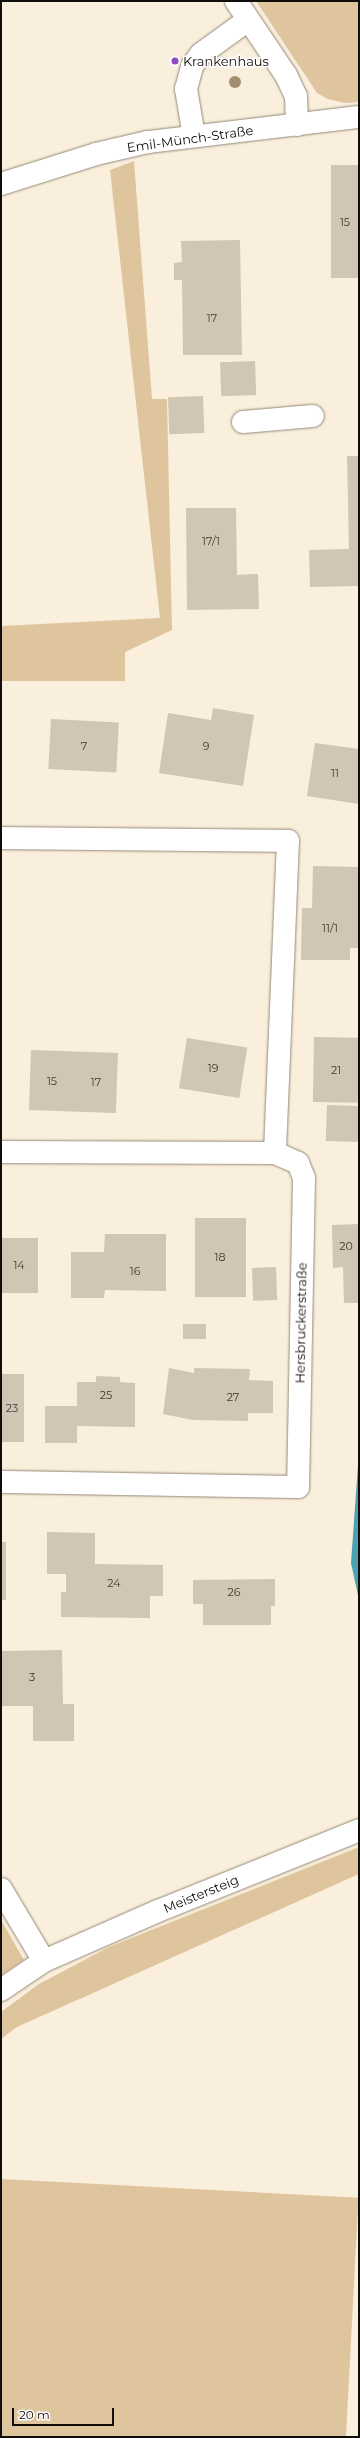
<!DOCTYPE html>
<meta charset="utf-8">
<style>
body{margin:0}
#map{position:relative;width:360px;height:2438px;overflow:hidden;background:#faeedc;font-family:Montserrat,sans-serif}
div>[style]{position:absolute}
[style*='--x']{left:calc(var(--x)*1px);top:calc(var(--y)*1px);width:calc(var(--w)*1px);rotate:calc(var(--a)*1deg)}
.green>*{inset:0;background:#dfc59d;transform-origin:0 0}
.water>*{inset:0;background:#4ca1b4}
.building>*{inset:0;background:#d1c5b4;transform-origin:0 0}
.roads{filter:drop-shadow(0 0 1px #938878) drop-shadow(0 0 1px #938878)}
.minor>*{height:22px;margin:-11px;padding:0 11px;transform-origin:11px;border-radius:11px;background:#fff}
.trees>*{width:12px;height:12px;margin:-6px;border-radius:50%;background:#a38f6f}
.dots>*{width:11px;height:11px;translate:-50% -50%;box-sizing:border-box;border:2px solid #fff;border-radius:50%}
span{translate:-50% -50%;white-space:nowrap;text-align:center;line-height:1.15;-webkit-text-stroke:3px #fff;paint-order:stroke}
.number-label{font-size:11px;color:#413b33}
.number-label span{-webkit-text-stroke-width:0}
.poi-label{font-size:13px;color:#110d08}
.left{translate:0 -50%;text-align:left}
.street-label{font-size:13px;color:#110d08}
.frame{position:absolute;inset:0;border:2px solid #110d08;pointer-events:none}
.scale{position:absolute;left:12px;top:2408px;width:102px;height:18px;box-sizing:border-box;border:2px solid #110d08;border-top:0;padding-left:5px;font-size:12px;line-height:14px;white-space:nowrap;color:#110d08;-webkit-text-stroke:3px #fff;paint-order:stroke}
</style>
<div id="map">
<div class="green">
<i style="clip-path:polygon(256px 1px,359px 1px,359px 102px,345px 103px,328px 99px,317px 93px)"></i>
<i style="clip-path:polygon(134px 161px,152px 399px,167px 399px,172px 630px,125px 652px,125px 681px,1px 681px,1px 626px,160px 618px,110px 170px)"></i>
<i style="clip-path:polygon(359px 1847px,359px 1874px,17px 2027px,1px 2039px,1px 2012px,39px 1984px,109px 1947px)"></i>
<i style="clip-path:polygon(1px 1920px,24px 1960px,1px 1975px)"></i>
<i style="left:1px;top:2179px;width:358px;height:258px;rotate:3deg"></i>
</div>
<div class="water">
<i style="clip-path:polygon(359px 1451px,359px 1600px,351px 1563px)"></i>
</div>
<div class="building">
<i style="left:359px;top:165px;width:113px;height:28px;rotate:90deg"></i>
<i style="clip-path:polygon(240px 240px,242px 355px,183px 355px,182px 280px,174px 280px,174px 263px,182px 262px,181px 241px)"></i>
<i style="left:255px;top:361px;width:34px;height:35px;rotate:88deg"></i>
<i style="left:203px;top:396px;width:37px;height:35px;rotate:88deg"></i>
<i style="clip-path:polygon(347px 456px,359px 456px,359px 586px,310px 587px,309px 550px,349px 549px)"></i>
<i style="clip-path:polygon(186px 508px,236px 508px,237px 575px,258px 574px,259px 609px,187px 610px)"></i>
<i style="clip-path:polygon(213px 708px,254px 715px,243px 786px,159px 773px,168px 713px,211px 720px)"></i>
<i style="left:51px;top:719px;width:68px;height:50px;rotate:3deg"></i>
<i style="clip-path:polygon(315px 743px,359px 749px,359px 804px,307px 796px)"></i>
<i style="clip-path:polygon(313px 866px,359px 867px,359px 948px,350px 948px,350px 960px,301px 960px,302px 908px,312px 908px)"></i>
<i style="left:314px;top:1037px;width:45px;height:65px;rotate:1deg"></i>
<i style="left:187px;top:1038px;width:61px;height:51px;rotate:9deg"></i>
<i style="left:31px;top:1050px;width:87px;height:60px;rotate:2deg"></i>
<i style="left:327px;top:1105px;width:32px;height:36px;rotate:2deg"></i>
<i style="left:195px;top:1218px;width:51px;height:79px"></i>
<i style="clip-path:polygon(359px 1224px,359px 1303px,344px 1303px,343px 1267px,333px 1268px,332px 1225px)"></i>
<i style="clip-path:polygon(105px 1234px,166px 1234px,166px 1291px,105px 1290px,104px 1298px,71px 1298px,71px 1252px,104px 1252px)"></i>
<i style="left:1px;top:1238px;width:37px;height:55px"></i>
<i style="left:276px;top:1267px;width:33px;height:24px;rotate:88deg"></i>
<i style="left:183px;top:1324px;width:23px;height:15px"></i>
<i style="clip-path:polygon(169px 1368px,194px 1373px,194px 1368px,250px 1369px,249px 1380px,273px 1381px,273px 1413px,248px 1413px,248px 1421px,193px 1420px,163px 1414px)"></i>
<i style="left:1px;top:1374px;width:23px;height:68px"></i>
<i style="clip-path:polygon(96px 1376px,120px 1377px,120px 1382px,135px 1383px,135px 1427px,77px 1426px,77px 1443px,45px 1443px,45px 1406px,77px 1406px,77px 1382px,96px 1382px)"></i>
<i style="clip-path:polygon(47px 1532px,95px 1533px,95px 1564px,163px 1565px,163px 1596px,150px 1596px,150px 1618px,61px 1617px,61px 1592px,66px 1592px,66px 1574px,47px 1574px)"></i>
<i style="left:1px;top:1542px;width:5px;height:58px"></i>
<i style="clip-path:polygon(275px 1579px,275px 1606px,271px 1606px,271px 1625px,203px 1625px,203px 1604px,193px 1604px,193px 1580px)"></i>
<i style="clip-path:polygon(62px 1650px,63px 1704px,74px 1704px,74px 1741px,33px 1741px,33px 1706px,1px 1706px,1px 1651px)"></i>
</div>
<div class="roads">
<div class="minor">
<i style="--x:236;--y:1;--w:89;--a:56"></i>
<i style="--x:286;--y:75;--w:23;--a:65"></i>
<i style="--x:296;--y:96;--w:29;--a:88"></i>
<i style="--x:194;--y:136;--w:48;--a:-99.7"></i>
<i style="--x:186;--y:89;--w:24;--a:-75"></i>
<i style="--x:192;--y:66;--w:15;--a:-53"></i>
<i style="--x:201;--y:54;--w:58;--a:-35.9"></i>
<i style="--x:1;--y:184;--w:100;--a:-17.5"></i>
<i style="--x:96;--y:154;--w:53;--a:-13"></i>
<i style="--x:148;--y:142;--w:212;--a:-6.8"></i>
<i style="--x:243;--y:422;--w:70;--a:-4.9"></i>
<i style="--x:1;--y:838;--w:287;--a:0.6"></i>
<i style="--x:288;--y:841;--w:312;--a:92.4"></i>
<i style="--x:1;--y:1152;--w:274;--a:0.2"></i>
<i style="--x:275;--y:1153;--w:25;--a:23"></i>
<i style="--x:298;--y:1163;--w:16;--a:68"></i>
<i style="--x:304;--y:1178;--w:309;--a:91.1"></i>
<i style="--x:298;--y:1487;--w:297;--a:-179"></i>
<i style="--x:1;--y:1889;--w:84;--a:59.2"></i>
<i style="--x:1;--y:1990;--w:52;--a:-34"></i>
<i style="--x:44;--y:1961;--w:124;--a:-23.7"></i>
<i style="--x:158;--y:1911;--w:217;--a:-21.9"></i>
</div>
</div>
<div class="trees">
<i style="left:235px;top:82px"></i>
</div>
<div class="dots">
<i style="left:175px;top:61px;background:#914abe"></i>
</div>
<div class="number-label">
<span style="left:345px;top:222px">15</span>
<span style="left:212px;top:318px">17</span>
<span style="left:211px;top:541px">17/1</span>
<span style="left:84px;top:746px">7</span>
<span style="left:206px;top:746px">9</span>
<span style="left:335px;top:773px">11</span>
<span style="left:330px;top:928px">11/1</span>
<span style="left:213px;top:1068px">19</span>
<span style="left:336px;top:1070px">21</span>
<span style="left:52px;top:1081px">15</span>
<span style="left:96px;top:1082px">17</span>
<span style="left:346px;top:1246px">20</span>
<span style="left:220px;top:1257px">18</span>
<span style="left:19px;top:1265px">14</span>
<span style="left:135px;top:1271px">16</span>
<span style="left:106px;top:1395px">25</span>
<span style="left:233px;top:1397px">27</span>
<span style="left:12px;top:1408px">23</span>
<span style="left:114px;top:1583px">24</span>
<span style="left:234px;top:1592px">26</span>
<span style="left:32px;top:1677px">3</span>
</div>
<div class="poi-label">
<span class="left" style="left:183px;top:61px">Krankenhaus</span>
</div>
<div class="street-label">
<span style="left:190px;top:139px;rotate:-8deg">Emil-Münch-Straße</span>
<span style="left:301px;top:1323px;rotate:-89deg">Hersbruckerstraße</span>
<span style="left:201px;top:1894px;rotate:-22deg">Meistersteig</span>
</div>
<div class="frame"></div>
<div class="scale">20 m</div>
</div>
